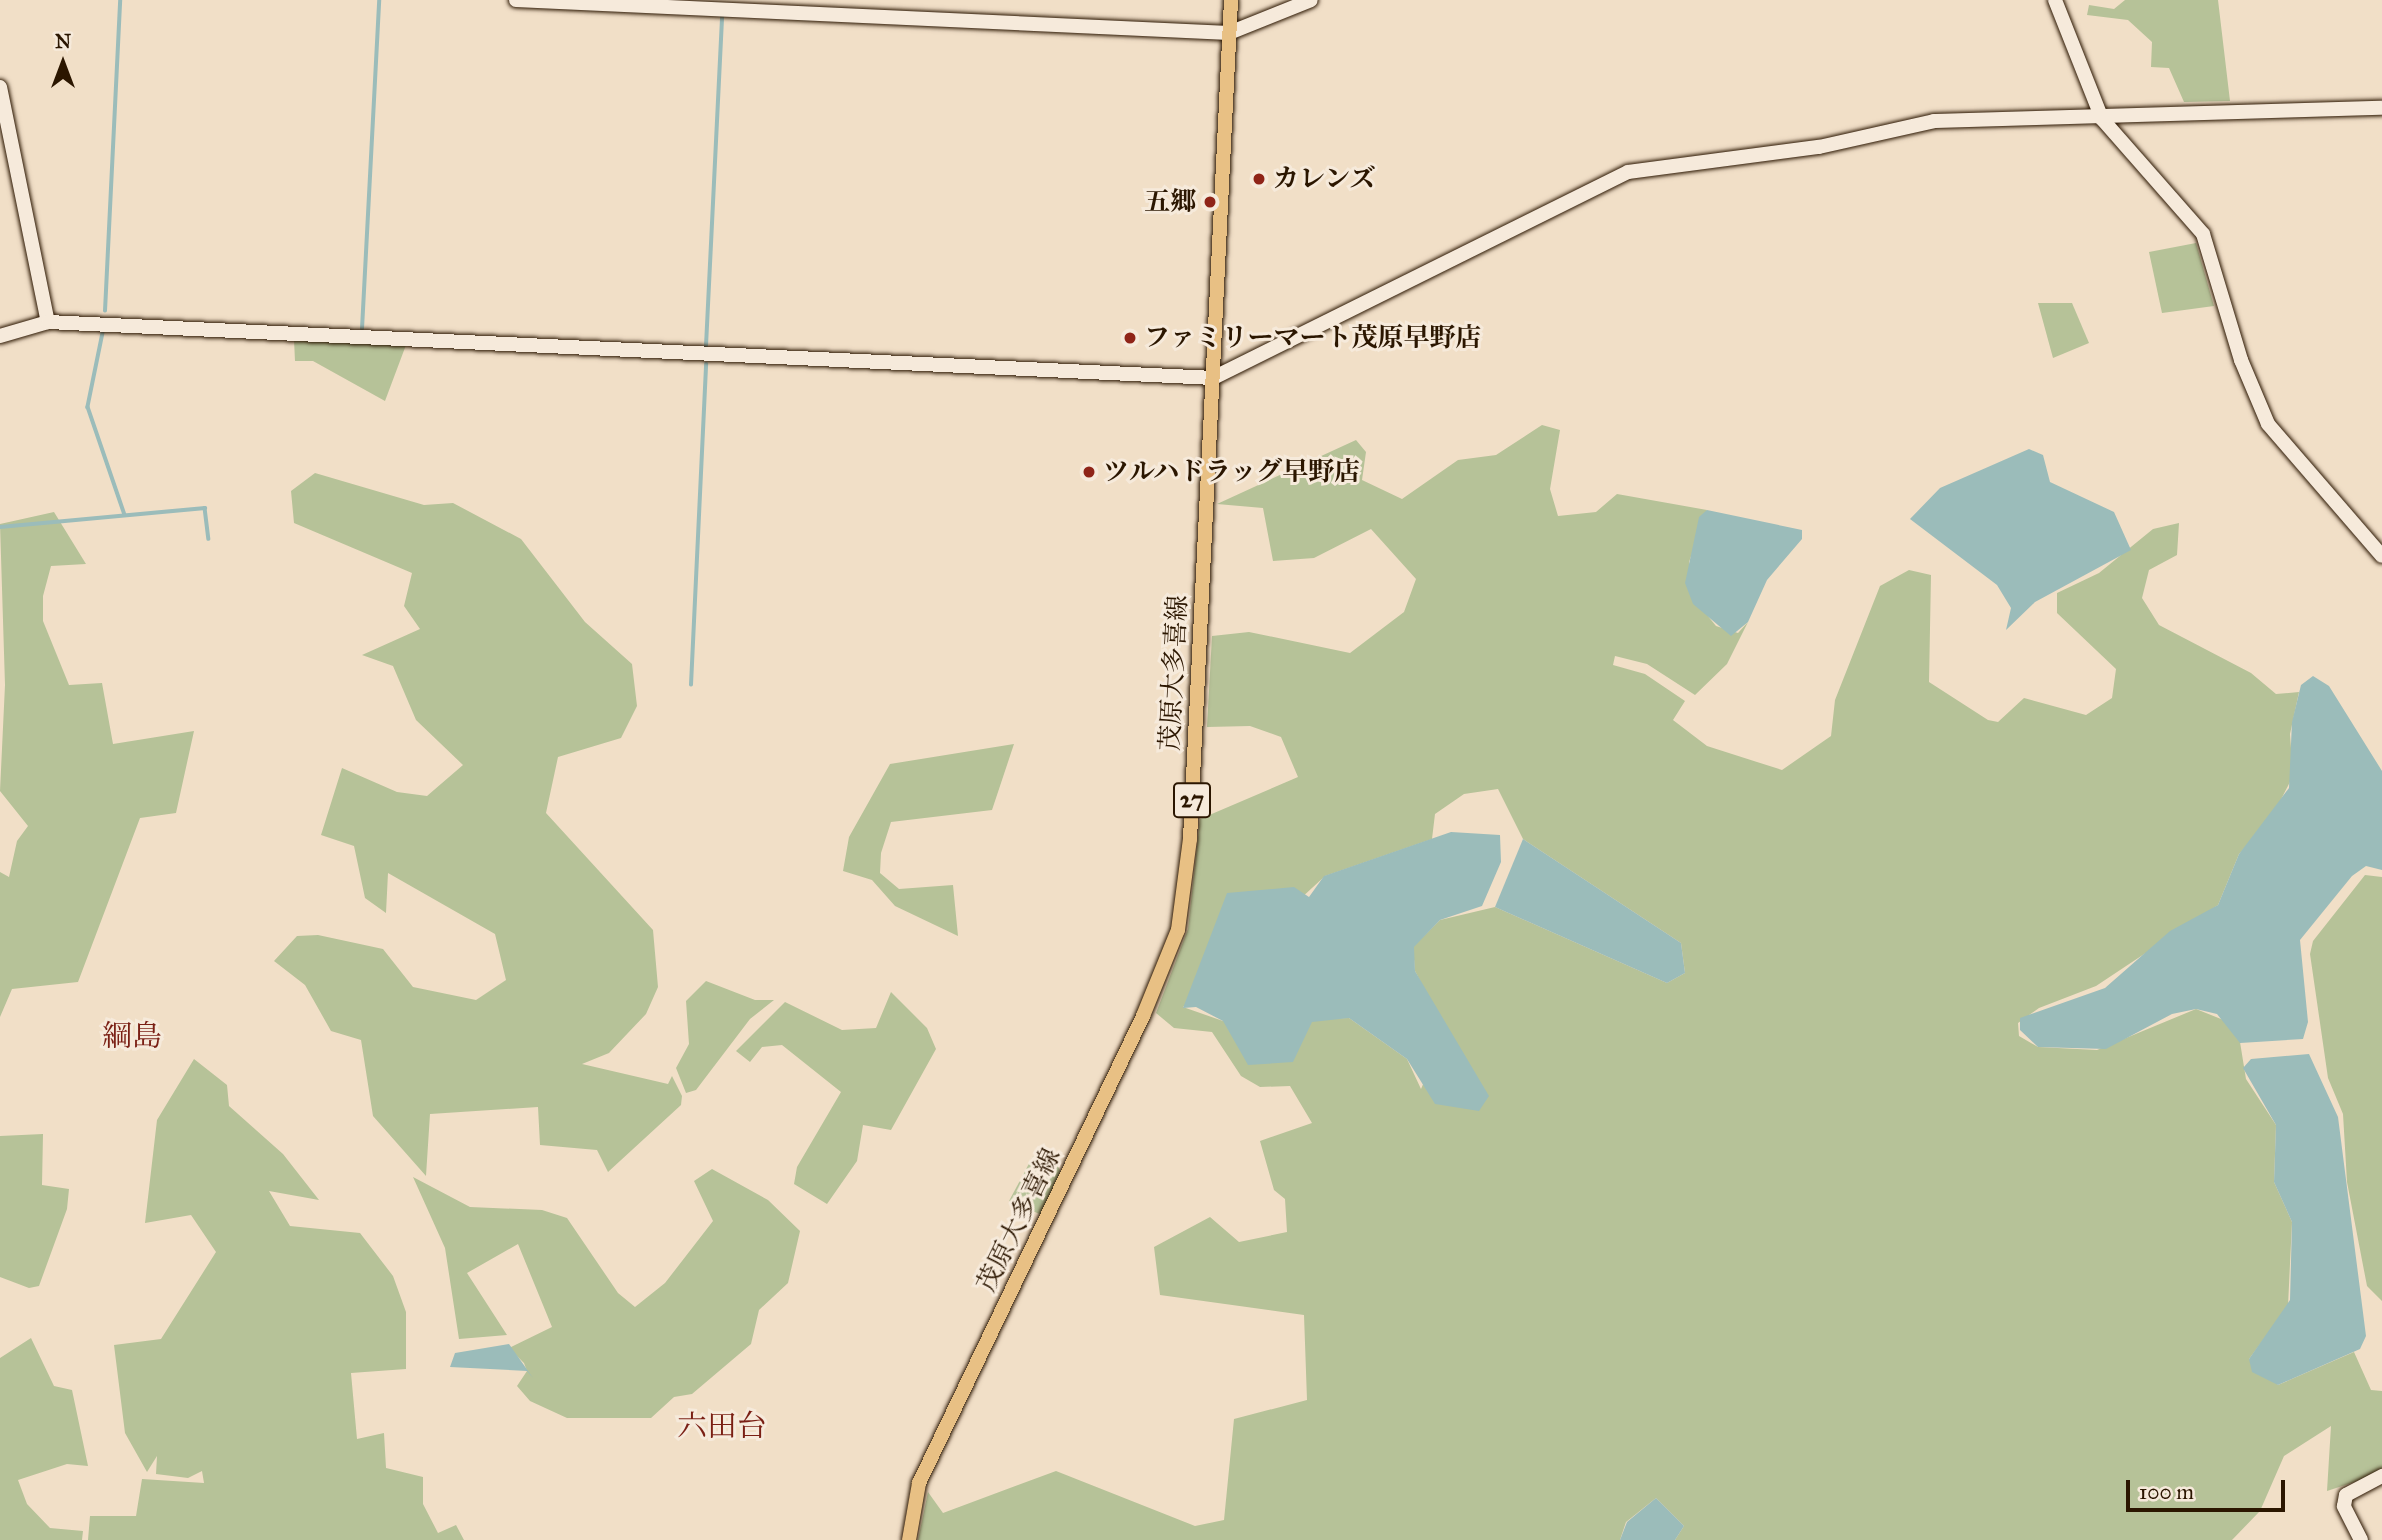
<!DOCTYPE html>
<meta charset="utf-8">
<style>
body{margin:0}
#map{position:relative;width:2382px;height:1540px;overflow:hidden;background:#f1dfc7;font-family:"IM FELL Great Primer","Noto Serif JP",serif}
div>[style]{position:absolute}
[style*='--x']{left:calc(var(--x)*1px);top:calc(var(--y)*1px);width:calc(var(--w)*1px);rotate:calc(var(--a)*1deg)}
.green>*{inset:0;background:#b6c298}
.water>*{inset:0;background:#9bbcba}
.stream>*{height:3.5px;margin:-1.75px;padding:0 1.75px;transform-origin:1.75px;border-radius:1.75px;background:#9bbcba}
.roads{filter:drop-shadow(0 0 2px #2b1600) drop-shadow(0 0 2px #2b1600)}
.secondary>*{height:14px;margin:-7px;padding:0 7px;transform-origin:7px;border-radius:7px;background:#f6eadb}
.primary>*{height:14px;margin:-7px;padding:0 7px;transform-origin:7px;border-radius:7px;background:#e8c084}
.dots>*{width:19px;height:19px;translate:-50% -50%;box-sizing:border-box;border:4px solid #f6eadb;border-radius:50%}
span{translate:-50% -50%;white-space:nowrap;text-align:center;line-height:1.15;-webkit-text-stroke:6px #f6eadb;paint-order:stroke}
.shield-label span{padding:2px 5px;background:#f6eadb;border:2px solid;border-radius:5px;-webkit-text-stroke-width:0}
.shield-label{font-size:24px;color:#2b1600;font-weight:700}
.poi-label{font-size:26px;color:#2b1600;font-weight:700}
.left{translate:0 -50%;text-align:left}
.right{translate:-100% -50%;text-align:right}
.street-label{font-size:26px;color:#2b1600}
.quarter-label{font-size:30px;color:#7a1f14}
.north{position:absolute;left:28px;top:28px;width:70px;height:70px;-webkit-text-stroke:5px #f6eadb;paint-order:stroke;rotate:0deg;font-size:19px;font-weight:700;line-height:28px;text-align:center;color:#2b1600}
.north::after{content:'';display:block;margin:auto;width:24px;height:32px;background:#2b1600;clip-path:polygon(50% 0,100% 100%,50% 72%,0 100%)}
.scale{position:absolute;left:2126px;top:1480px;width:159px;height:32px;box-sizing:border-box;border:4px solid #2b1600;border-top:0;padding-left:9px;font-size:21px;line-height:24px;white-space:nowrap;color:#2b1600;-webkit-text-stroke:5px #f6eadb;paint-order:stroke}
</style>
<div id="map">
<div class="green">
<i style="clip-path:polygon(2125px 0,2218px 0,2230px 101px,2184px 102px,2169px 68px,2151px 67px,2152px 42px,2128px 20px,2087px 15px,2089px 5px,2114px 9px)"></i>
<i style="clip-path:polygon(2196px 243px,2214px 306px,2162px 313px,2149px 252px)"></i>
<i style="clip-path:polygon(2038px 303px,2072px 303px,2089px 343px,2053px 358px)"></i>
<i style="clip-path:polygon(294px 340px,406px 345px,385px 401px,313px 361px,295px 361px)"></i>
<i style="clip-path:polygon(evenodd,1542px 425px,1560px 430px,1550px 489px,1558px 516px,1596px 512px,1617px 494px,1707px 510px,1689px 562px,1703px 610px,1716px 626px,1738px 633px,1748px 622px,1727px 664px,1695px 695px,1647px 664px,1615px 656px,1613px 665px,1645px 674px,1685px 701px,1673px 720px,1707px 746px,1782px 770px,1831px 736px,1835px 700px,1880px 586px,1909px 570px,1931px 575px,1929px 682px,1988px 720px,1998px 722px,2024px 698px,2086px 715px,2112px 698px,2116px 669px,2057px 613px,2057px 593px,2099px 573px,2153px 529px,2179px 523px,2177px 555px,2149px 570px,2142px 598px,2159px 625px,2251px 673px,2276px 694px,2299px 692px,2290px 734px,2293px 776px,2272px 817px,2239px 854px,2218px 905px,2096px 986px,2039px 1008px,2018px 1023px,2019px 1036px,2038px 1047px,2097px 1050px,2196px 1009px,2226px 1021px,2240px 1042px,2246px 1079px,2276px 1125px,2274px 1182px,2292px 1222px,2288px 1306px,2249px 1359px,2278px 1385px,2354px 1352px,2371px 1390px,2382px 1391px,2382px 1473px,2327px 1491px,2331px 1426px,2284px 1456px,2260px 1511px,2232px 1540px,1675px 1540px,1684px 1526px,1656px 1498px,1626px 1522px,1620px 1540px,918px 1540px,928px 1492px,943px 1513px,1056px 1471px,1195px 1526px,1224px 1520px,1234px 1419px,1307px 1400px,1304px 1315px,1160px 1295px,1154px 1247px,1210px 1217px,1239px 1242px,1287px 1232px,1285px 1199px,1274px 1190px,1260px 1141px,1312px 1123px,1290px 1086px,1260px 1087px,1241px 1076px,1212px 1032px,1174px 1028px,1156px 1013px,1188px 929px,1200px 819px,1298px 777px,1281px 737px,1250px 726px,1207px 727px,1212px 636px,1249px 632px,1350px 653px,1404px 612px,1416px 579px,1371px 529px,1314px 558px,1273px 561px,1263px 508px,1217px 504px,1356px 440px,1366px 452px,1362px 480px,1402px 499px,1458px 460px,1496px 455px,1542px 425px,1498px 789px,1523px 839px,1681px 943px,1685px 973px,1667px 983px,1495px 907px,1440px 920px,1413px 947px,1415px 971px,1446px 1030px,1421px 1089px,1407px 1059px,1349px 1018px,1223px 1021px,1183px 1007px,1325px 876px,1432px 839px,1435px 814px,1464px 794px,1498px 789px)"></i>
<i style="clip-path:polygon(315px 473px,424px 505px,453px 503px,521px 539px,585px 622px,632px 664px,637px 706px,621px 738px,558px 757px,546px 813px,653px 930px,658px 987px,646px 1014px,609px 1053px,582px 1064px,668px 1084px,672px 1076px,682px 1096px,681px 1105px,608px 1172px,597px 1150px,540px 1145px,538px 1107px,430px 1114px,426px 1176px,373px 1116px,361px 1040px,331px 1031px,305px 985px,274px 961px,297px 936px,318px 935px,383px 949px,413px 987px,476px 1000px,506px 980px,495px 934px,388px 873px,386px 913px,365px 898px,354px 846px,321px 835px,342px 768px,397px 792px,427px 796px,463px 765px,416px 720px,393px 666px,362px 655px,420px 629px,404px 606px,412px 573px,294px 523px,291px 491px)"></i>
<i style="clip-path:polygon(54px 512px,86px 564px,51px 566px,43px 596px,43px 621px,69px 685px,102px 683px,113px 744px,194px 731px,176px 813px,140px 818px,78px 982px,12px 989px,0 1017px,0 872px,9px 877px,17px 841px,28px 826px,0 791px,5px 685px,0 524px)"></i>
<i style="clip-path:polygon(1014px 744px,992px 810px,891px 822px,881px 853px,880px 873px,899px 889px,953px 885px,958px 936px,895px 906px,872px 880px,843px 871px,849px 837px,890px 764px)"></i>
<i style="clip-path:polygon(2365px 875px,2382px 877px,2382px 1301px,2367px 1286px,2347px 1182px,2343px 1114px,2328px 1078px,2310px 954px,2313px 941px)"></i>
<i style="clip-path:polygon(706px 981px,755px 1000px,774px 1000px,750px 1019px,696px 1090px,686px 1093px,676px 1068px,689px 1044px,686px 1001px)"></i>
<i style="clip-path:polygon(891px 992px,927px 1028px,936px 1049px,891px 1130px,863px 1125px,857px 1161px,827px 1204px,794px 1184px,797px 1167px,841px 1092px,782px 1045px,762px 1047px,750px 1062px,736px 1051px,785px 1002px,842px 1030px,876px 1028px)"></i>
<i style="clip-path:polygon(194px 1059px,227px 1085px,229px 1106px,283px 1154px,319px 1200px,269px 1191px,290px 1226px,360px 1233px,393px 1276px,406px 1312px,406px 1369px,351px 1373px,357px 1439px,384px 1433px,386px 1468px,423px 1477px,423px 1504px,438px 1533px,456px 1525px,464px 1540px,88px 1540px,90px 1516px,136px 1516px,142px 1479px,204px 1483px,202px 1471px,188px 1478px,156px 1474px,157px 1456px,147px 1472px,125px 1433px,114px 1345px,161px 1339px,216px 1252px,191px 1215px,145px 1223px,157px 1120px)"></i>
<i style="clip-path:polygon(43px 1134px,42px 1185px,69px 1189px,67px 1209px,39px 1286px,29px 1288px,0 1277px,0 1136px)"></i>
<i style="clip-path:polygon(1033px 1156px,1058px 1166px,1062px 1175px,1042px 1215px,1009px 1201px)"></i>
<i style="clip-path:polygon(712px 1169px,768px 1200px,800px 1231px,788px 1283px,759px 1310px,751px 1344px,692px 1394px,674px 1397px,651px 1418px,567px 1418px,530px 1401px,517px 1386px,527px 1371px,524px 1363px,509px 1348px,552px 1327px,518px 1244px,467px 1273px,507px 1335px,459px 1339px,445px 1248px,413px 1177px,470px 1207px,542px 1210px,567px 1218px,618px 1293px,635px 1307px,665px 1283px,713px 1221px,694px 1181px)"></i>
<i style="clip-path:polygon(31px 1338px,54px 1386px,72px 1390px,88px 1466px,67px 1464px,18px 1480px,27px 1504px,50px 1528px,83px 1531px,82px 1540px,0 1540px,0 1358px)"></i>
</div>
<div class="water">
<i style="clip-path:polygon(2029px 449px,2043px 455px,2050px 482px,2114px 512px,2131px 550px,2035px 602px,2006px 630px,2011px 608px,1997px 585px,1910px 519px,1940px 488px)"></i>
<i style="clip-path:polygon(1707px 510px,1802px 530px,1802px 539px,1767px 580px,1748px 622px,1731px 636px,1693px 604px,1685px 583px,1699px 517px)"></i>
<i style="clip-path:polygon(2313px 676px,2329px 686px,2382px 771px,2382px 870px,2366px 866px,2352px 876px,2300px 940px,2308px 1022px,2303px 1039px,2240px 1043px,2217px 1014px,2196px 1009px,2172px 1014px,2106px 1049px,2038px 1047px,2020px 1030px,2020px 1018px,2105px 988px,2170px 931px,2218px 905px,2239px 854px,2289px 788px,2292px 722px,2301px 685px)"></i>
<i style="clip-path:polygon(1451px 832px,1500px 835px,1501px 862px,1482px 906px,1440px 920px,1414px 947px,1415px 971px,1489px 1096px,1479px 1111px,1435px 1104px,1407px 1059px,1349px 1018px,1312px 1022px,1293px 1062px,1248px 1065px,1223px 1021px,1196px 1007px,1183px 1008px,1227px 893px,1294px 887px,1309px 897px,1324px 876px)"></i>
<i style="clip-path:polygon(1523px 839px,1681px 943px,1685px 973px,1667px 983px,1495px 907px)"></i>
<i style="clip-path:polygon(2309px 1054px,2338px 1117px,2366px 1336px,2360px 1349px,2278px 1385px,2252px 1372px,2249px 1359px,2290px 1300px,2292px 1222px,2274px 1182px,2276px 1125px,2243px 1068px,2251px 1059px)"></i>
<i style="clip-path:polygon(509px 1344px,533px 1378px,527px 1371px,450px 1367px,455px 1353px)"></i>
<i style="clip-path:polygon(1656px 1498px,1684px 1526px,1675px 1540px,1620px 1540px,1627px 1522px)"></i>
</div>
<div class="stream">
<i style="--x:105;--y:311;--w:311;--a:-87.2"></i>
<i style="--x:362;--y:329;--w:329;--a:-87"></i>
<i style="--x:103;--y:333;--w:76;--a:101.5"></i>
<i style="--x:88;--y:407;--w:114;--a:71.1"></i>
<i style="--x:706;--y:346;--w:331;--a:-87.2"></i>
<i style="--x:0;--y:527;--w:206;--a:-5.3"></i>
<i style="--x:205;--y:508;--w:31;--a:83"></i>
<i style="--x:691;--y:685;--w:321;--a:-87.3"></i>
</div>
<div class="roads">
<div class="secondary">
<i style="--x:516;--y:0;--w:714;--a:2.65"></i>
<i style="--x:1229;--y:33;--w:88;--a:-21.9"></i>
<i style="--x:2055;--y:0;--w:128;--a:68.4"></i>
<i style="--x:2102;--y:119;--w:153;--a:48.7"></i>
<i style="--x:2203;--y:234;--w:132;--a:73.2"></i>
<i style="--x:2241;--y:360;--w:69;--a:67.1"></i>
<i style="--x:2268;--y:424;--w:174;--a:49.2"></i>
<i style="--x:0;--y:87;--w:240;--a:78.5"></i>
<i style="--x:0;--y:336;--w:50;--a:-16.3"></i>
<i style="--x:48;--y:322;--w:1166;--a:2.75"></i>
<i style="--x:1213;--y:378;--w:463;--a:-26.4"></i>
<i style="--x:1628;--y:172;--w:193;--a:-7.5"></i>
<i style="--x:1819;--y:147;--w:118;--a:-12.7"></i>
<i style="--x:1934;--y:121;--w:448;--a:-1.7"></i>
<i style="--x:2361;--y:1540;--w:38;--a:-117"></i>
<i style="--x:2344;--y:1506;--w:11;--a:-80"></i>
<i style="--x:2346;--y:1495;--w:41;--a:-27.8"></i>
</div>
<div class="primary">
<i style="--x:909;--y:1540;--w:58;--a:-80"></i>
<i style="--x:919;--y:1483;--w:518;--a:-64.37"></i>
<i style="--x:1143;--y:1016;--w:93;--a:-67.9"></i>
<i style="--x:1178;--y:930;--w:92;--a:-82.5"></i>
<i style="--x:1190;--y:839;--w:840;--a:-87.2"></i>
</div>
</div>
<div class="dots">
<i style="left:1259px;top:179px;background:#8f2418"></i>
<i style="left:1210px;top:202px;background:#8f2418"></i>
<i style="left:1130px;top:338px;background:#8f2418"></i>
<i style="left:1089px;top:472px;background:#8f2418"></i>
</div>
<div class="shield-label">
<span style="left:1192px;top:800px">27</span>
</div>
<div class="poi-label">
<span class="left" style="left:1273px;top:179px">カレンズ</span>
<span class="right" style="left:1196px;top:202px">五郷</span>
<span class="left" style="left:1144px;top:338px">ファミリーマート茂原早野店</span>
<span class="left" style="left:1103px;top:472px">ツルハドラッグ早野店</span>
</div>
<div class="street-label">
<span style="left:1174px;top:673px;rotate:-87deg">茂原大多喜線</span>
<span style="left:1019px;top:1220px;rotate:-64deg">茂原大多喜線</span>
</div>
<div class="quarter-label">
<span style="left:132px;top:1036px">綱島</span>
<span style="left:722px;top:1426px">六田台</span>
</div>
<div class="north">N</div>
<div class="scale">100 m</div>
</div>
